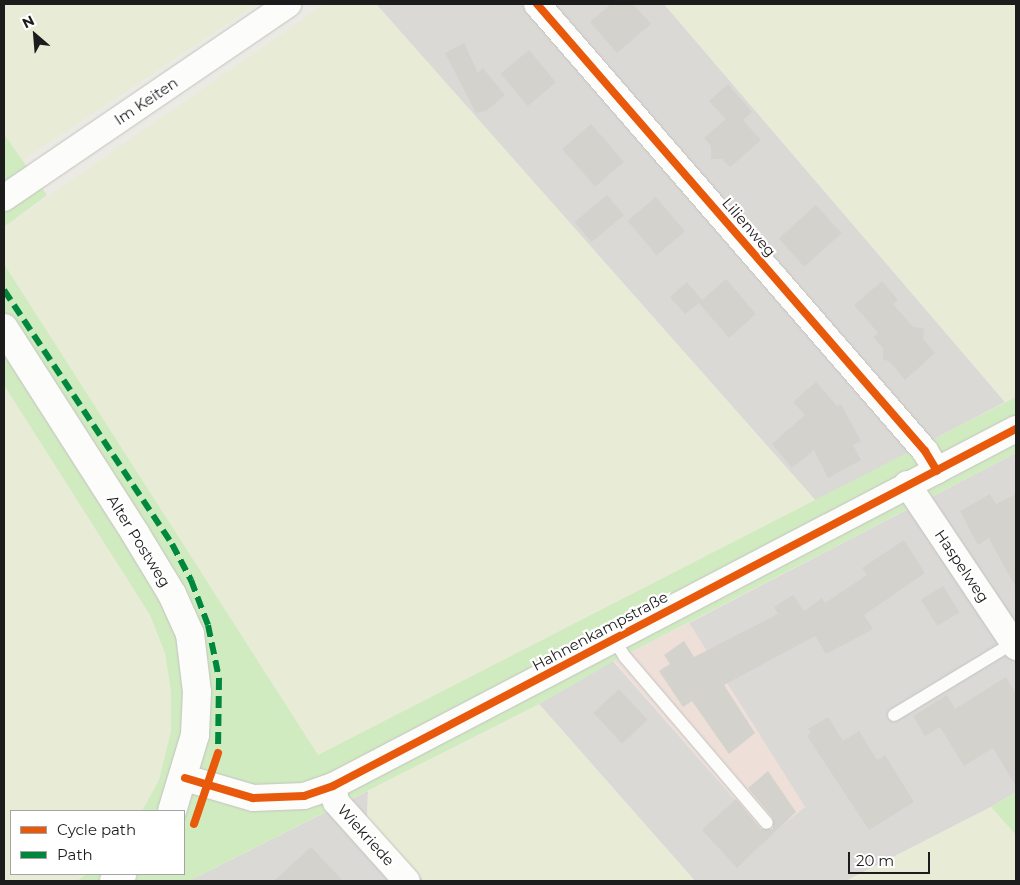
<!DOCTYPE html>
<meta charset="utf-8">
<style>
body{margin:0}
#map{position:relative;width:1020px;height:885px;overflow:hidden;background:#ebeae4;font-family:Montserrat,sans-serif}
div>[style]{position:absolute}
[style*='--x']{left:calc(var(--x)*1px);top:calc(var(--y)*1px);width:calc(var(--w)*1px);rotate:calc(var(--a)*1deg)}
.residential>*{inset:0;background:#dad9d6}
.commercial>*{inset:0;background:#eedfd8}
.farmland>*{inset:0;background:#e8ecd6}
.grass>*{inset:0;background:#d1ebc1}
.building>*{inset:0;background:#d3d2cd;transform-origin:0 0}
.roads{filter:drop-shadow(0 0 1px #c3c3c0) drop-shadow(0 0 1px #c3c3c0)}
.service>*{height:12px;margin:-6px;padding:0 6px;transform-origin:6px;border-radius:6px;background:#fcfcfb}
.minor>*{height:26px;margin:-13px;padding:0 13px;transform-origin:13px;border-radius:13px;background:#fcfcfb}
.tertiary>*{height:28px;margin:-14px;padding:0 14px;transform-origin:14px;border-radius:14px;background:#fcfcfb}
.quiet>*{height:6px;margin-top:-3px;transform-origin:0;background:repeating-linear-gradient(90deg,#00873e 0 12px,transparent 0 18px)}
.cycleway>*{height:8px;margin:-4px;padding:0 4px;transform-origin:4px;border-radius:4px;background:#e8590c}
span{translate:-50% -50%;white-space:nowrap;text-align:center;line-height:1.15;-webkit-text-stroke:4.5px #fff;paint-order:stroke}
.street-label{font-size:15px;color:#1c1c1c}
.frame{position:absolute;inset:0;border:5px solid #1c1c1c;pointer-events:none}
.legend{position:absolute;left:10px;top:810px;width:175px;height:65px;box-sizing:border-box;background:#fff;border:1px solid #a4a4a4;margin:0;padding:6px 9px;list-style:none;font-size:15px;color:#1c1c1c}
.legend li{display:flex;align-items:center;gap:10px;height:25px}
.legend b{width:25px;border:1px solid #a4a4a4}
.north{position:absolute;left:10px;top:10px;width:50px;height:50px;-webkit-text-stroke:4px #fff;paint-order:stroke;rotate:333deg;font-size:14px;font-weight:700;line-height:20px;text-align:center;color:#1c1c1c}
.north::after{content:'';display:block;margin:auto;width:18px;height:22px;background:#1c1c1c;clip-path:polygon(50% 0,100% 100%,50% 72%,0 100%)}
.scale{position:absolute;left:848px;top:852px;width:82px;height:22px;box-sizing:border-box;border:2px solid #1c1c1c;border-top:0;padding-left:6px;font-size:15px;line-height:18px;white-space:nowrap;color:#1c1c1c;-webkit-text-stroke:4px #fff;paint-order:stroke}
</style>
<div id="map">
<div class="residential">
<i style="clip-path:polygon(376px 4px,664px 4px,1005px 402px,816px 501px)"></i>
<i style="clip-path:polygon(1016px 453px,1016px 792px,991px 807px,846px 881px,695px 881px,539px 704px,613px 661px,767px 836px,805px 807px,689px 623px)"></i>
<i style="clip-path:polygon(368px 791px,367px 819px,424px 881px,189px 881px)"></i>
</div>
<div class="commercial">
<i style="clip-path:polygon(689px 623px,805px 807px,768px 837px,614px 661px)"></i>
</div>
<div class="farmland">
<i style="clip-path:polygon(4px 4px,257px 4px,23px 160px,4px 134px)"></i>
<i style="clip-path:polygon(325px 4px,376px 4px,816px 501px,318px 755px,4px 264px,4px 227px)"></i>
<i style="clip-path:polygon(664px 4px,1016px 4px,1016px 397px,1005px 402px)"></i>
<i style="clip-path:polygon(4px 385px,150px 615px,165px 653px,171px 691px,171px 731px,159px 780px,142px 811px,11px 811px,11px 874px,86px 874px,77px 881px,4px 881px)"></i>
<i style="clip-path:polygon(539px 704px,695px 881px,424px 881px,367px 819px,368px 791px)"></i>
<i style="clip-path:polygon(991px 807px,1016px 835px,1016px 881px,846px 881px)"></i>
</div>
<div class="grass">
<i style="clip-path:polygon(4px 134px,47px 195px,4px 227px)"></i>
<i style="clip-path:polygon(4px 264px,318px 755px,1016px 397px,1016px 453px,614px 661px,539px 704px,189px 881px,77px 881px,86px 874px,184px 874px,184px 811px,142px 811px,159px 780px,171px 731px,171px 691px,165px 653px,150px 615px,4px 385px)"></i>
<i style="clip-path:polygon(1016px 792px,1016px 835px,991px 807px)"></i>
</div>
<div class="building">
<i style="clip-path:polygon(611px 4px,633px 4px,651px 24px,617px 53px,590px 22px)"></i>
<i style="clip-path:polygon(464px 43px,478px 73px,483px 68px,505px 95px,486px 111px,476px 113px,445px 53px)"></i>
<i style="left:529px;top:50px;width:42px;height:37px;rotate:50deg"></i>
<i style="clip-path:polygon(728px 84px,752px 112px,743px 120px,761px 140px,730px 167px,722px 159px,711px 159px,711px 146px,704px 138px,726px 119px,709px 101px)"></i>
<i style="left:591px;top:124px;width:50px;height:38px;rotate:49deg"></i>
<i style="left:607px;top:195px;width:26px;height:42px;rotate:50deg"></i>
<i style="left:656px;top:197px;width:45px;height:37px;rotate:50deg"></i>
<i style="left:816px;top:205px;width:38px;height:50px;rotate:48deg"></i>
<i style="clip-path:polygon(726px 279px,756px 314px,729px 338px,699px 303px,685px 314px,670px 297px,687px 282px,702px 300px)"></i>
<i style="clip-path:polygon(882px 281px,898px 300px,893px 304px,913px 327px,924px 328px,923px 339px,935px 353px,905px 380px,889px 361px,883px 360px,883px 348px,873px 337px,878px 333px,854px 305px)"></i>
<i style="clip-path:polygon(816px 382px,837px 406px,841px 404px,861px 441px,853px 445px,861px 460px,828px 478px,814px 450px,792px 468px,772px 444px,805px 415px,793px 402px)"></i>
<i style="clip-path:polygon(990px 494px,996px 504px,1016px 494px,1016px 588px,989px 538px,978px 545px,960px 511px)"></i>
<i style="clip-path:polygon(904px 540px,925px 573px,864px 615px,873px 629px,826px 654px,815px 636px,724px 685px,755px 733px,729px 754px,692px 701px,683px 707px,659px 671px,670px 664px,664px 655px,684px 641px,694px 657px,778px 614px,774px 607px,793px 595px,804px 611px,822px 598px,825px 603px,867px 575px,862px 568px)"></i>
<i style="left:943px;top:586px;width:31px;height:26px;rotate:58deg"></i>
<i style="clip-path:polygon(1006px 677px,1016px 694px,1016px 786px,993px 748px,964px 766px,940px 727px,925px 736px,913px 716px,947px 695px,955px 709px)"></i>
<i style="left:619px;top:689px;width:42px;height:35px;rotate:47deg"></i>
<i style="clip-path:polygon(828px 717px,843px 741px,859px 731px,877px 760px,885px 755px,914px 802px,869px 830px,807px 736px,811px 732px,808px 729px)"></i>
<i style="clip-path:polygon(768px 771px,796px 812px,737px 868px,702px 830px,736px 799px,761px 829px,773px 829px,773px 818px,748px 788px)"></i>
<i style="clip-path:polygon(311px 847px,343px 881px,274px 881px)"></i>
</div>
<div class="roads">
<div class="service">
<i style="--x:614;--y:639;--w:21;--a:59"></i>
<i style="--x:625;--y:657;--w:218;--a:49.5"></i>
<i style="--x:894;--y:715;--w:139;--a:-31.2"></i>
</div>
<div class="minor">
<i style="--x:537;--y:4;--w:592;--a:49.04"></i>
<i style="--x:925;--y:451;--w:23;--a:59"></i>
<i style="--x:4;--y:198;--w:344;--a:-34.3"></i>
<i style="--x:907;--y:484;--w:196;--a:56.2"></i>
<i style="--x:185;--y:778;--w:71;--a:16.4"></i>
<i style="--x:253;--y:798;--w:51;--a:-2.2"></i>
<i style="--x:304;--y:796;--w:31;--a:-19"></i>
<i style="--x:333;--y:786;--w:771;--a:-27.6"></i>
<i style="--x:333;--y:786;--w:16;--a:79"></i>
<i style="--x:336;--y:802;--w:106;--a:48.1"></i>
</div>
<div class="tertiary">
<i style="--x:4;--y:328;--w:243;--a:57.4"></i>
<i style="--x:135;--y:533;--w:71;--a:58.8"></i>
<i style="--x:172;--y:594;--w:44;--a:65.8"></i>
<i style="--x:190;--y:634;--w:58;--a:83.1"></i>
<i style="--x:197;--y:692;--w:43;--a:92.7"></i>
<i style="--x:195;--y:735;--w:79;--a:106.8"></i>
<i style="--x:114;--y:881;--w:11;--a:-41"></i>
</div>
</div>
<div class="quiet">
<i style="--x:4;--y:290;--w:305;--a:56.5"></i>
<i style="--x:172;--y:544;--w:41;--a:62.2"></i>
<i style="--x:191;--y:580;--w:48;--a:69.3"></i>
<i style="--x:208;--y:625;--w:54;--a:78.3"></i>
<i style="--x:219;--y:678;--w:75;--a:90.8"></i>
</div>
<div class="cycleway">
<i style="--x:537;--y:4;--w:592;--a:49.04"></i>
<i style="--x:925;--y:451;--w:23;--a:59"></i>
<i style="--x:185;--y:778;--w:71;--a:16.4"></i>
<i style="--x:253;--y:798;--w:51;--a:-2.2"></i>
<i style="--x:304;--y:796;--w:31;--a:-19"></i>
<i style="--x:333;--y:786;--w:771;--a:-27.6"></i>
<i style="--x:194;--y:824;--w:75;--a:-71.3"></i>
</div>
<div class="street-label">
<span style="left:146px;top:101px;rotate:-34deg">Im Keiten</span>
<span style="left:749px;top:227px;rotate:49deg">Lilienweg</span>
<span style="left:139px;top:541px;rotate:58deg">Alter Postweg</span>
<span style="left:962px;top:566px;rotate:56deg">Haspelweg</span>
<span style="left:600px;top:631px;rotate:-28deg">Hahnenkampstraße</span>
<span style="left:366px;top:835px;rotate:48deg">Wiekriede</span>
</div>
<div class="frame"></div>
<ul class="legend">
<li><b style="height:6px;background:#e8590c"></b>Cycle path</li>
<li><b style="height:6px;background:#00873e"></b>Path</li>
</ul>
<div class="north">N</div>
<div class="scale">20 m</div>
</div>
